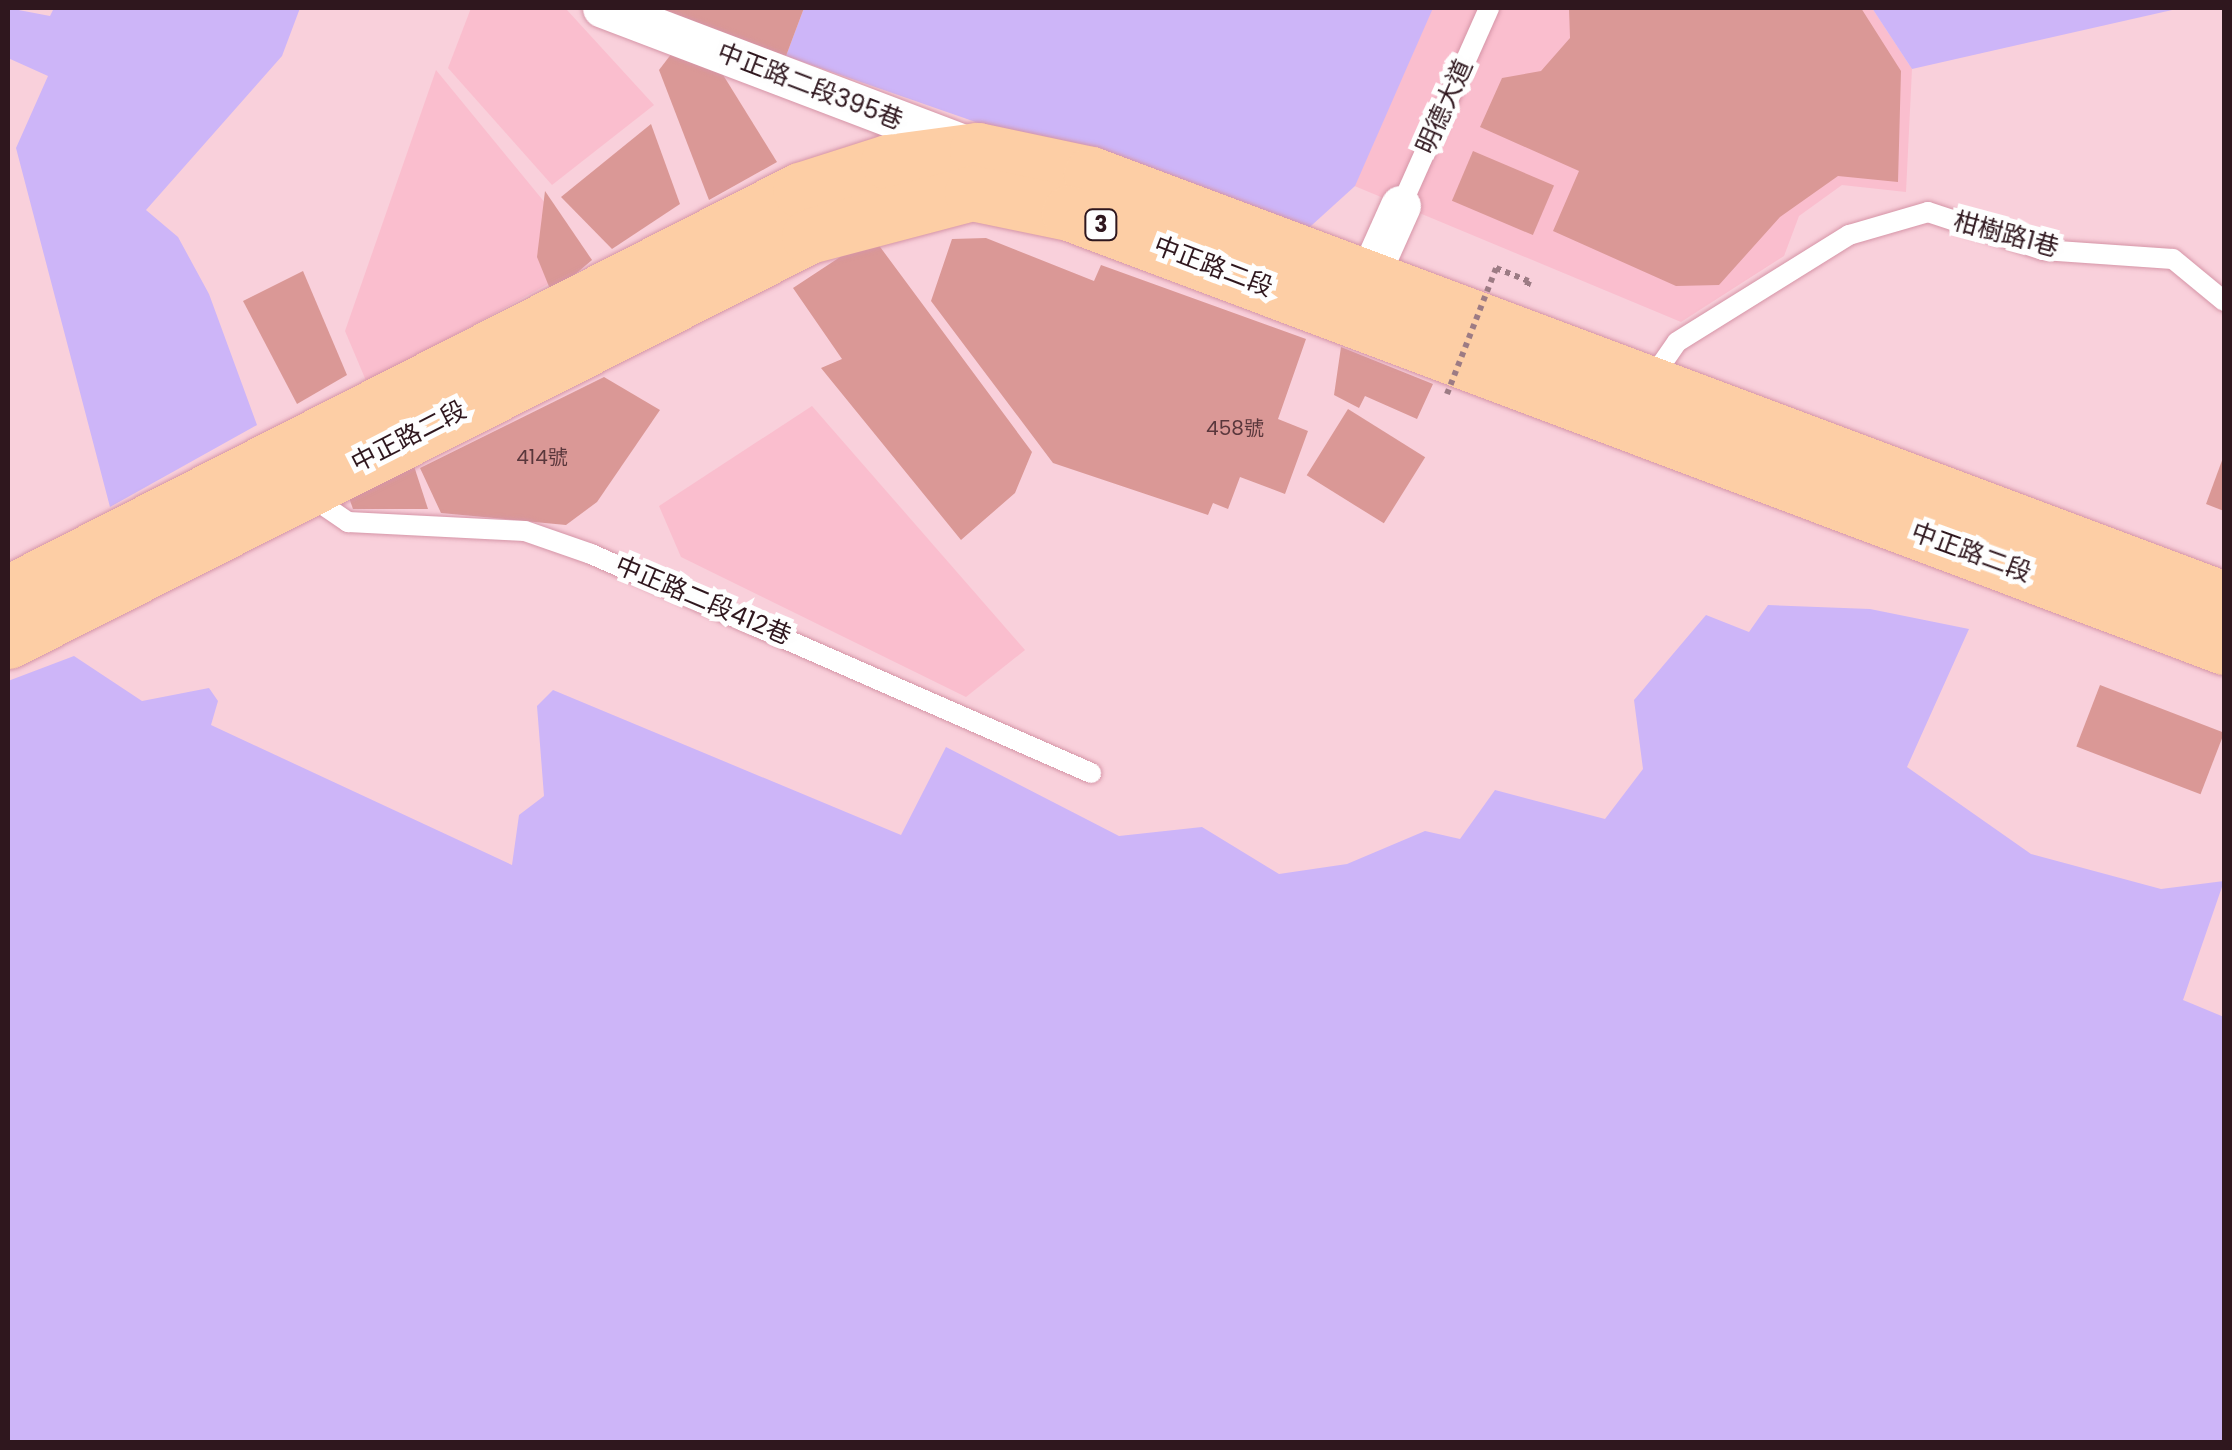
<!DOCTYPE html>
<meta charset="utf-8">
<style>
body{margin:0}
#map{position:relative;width:2232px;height:1450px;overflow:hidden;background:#f9d0db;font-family:Poppins,"Noto Sans TC",sans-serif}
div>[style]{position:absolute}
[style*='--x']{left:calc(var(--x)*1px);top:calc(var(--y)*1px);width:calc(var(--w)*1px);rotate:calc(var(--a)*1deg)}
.built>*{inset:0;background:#fabece}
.green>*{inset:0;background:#cdb5f8}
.building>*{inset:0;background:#da9896;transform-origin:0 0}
.path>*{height:6px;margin-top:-3px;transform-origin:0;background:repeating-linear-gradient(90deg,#9c7b84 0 5px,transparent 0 10px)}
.roads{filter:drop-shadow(0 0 2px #d595a7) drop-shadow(0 0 2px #d595a7)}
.service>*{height:20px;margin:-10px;padding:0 10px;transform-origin:10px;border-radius:10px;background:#fff}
.minor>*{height:40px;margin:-20px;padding:0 20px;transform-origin:20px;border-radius:20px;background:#fff}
.primary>*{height:55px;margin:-27.5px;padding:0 27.5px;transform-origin:27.5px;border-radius:27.5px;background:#fdcea5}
.path-bridge>*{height:6px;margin-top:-3px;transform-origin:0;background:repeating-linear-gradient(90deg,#9c7b84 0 5px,transparent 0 10px)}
span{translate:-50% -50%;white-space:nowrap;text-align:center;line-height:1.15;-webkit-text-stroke:10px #fefefe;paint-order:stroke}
.number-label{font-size:20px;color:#5a373c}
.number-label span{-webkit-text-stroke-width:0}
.shield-label span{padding:2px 8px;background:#fefefe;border:2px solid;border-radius:8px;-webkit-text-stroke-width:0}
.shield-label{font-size:22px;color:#2f171e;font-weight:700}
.street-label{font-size:25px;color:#2f171e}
.frame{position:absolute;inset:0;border:10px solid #2f171e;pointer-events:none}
</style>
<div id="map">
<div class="built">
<i style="clip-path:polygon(471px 8px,567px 10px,654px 105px,552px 185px,448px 68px)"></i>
<i style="clip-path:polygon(927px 8px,1872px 8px,1912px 69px,1906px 192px,1842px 185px,1799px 216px,1784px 256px,1681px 322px)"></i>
<i style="clip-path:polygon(436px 70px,592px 260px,367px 383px,345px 331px)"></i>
<i style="clip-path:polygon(812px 406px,1025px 650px,966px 697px,681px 557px,659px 506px)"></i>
</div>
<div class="green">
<i style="clip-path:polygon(8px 8px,50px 16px,54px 8px,300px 8px,282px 56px,146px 210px,178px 237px,209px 294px,257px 425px,110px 507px,16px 148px,48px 76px,8px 58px)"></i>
<i style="clip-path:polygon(804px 8px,1433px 8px,1355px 186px,1301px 235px,786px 56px)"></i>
<i style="clip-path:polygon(1872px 8px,2181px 8px,1912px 69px)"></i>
<i style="clip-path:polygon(1768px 605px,1870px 609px,1969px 629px,1907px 767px,2031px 854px,2161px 889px,2224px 881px,2183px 1000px,2224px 1017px,2224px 1442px,8px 1442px,8px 681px,74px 656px,142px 701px,209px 688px,218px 701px,211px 725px,512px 865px,519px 815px,544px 796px,537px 706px,553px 690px,901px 835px,946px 747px,1119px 836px,1202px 827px,1279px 874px,1347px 864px,1425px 831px,1460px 839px,1495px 790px,1605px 819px,1643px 769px,1634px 700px,1706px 615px,1749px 632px)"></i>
</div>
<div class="building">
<i style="clip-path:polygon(654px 8px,804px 8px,786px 56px)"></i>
<i style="clip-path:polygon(1569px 8px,1861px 8px,1901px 71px,1898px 182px,1838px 176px,1780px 217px,1719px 285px,1676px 286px,1553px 231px,1579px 171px,1480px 127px,1502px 78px,1541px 71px,1570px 38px)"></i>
<i style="clip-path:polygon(672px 53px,720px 70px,777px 162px,709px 200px,659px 70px)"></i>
<i style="clip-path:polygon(651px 124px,680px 204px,612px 249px,561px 197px)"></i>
<i style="left:1473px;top:151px;width:88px;height:54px;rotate:23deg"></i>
<i style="clip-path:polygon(545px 191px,592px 260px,552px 294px,537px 257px)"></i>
<i style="clip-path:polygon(872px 236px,1032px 452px,1015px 493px,961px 540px,821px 368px,842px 359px,793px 288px)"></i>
<i style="clip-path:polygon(986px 238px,1094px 281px,1101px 265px,1306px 339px,1278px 419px,1308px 431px,1285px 494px,1240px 477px,1228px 509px,1213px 503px,1208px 515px,1053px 463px,931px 301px,952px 239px)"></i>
<i style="clip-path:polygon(303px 271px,347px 375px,297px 404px,243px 301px)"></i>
<i style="clip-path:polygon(1341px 347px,1433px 384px,1417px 419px,1365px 396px,1359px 408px,1334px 395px)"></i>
<i style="clip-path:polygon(604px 377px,660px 410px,597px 502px,566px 525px,441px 513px,420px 468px)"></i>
<i style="left:1348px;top:409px;width:91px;height:78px;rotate:32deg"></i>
<i style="clip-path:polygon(2224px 455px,2224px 511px,2206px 504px)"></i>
<i style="clip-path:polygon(413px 463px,428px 509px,353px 509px,346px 489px)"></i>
<i style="left:2100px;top:685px;width:133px;height:66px;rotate:21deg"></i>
</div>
<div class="path">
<i style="--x:1496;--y:268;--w:35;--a:22"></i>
<i style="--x:1529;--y:281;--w:9;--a:111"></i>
</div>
<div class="roads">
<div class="service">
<i style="--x:1401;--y:206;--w:217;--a:-66"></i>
<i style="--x:1650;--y:381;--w:47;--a:-55.3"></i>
<i style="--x:1677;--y:342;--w:203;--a:-31.9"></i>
<i style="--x:1849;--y:235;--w:82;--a:-16.2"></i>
<i style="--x:1928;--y:212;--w:121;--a:18.3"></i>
<i style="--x:2043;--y:250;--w:130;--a:4"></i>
<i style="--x:2173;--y:259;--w:66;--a:39.5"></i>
<i style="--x:307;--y:494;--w:50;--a:34.3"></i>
<i style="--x:348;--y:522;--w:177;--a:2.9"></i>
<i style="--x:525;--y:531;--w:70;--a:19.2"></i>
<i style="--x:591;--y:554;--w:546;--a:23.65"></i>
</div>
<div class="minor">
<i style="--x:603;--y:8;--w:394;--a:20.8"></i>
<i style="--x:1358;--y:302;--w:105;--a:-65.9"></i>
</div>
<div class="primary">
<i style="--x:8;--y:593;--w:889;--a:-26.97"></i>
<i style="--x:800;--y:190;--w:92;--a:-17.7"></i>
<i style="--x:888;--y:162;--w:90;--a:-7.7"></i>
<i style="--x:977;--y:150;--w:116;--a:11.9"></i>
<i style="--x:1091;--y:174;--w:1210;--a:20.56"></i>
<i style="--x:8;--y:641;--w:898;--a:-26.82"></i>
<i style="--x:809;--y:236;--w:169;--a:-14.8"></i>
<i style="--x:972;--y:193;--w:99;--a:11.7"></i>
<i style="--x:1069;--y:213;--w:1234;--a:20.59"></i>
</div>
</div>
<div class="path-bridge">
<i style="--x:1447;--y:394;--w:135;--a:-68.7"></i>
</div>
<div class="number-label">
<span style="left:1235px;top:428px">458號</span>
<span style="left:542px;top:457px">414號</span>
</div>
<div class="shield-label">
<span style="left:1101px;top:225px">3</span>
</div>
<div class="street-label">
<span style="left:810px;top:87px;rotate:21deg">中正路二段395巷</span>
<span style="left:1445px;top:107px;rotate:-66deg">明德大道</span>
<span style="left:2006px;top:235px;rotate:15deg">柑樹路1巷</span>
<span style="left:1213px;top:267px;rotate:21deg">中正路二段</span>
<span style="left:409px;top:437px;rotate:-27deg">中正路二段</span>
<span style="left:1971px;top:553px;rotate:20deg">中正路二段</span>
<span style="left:703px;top:601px;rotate:23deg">中正路二段412巷</span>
</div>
<div class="frame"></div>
</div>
